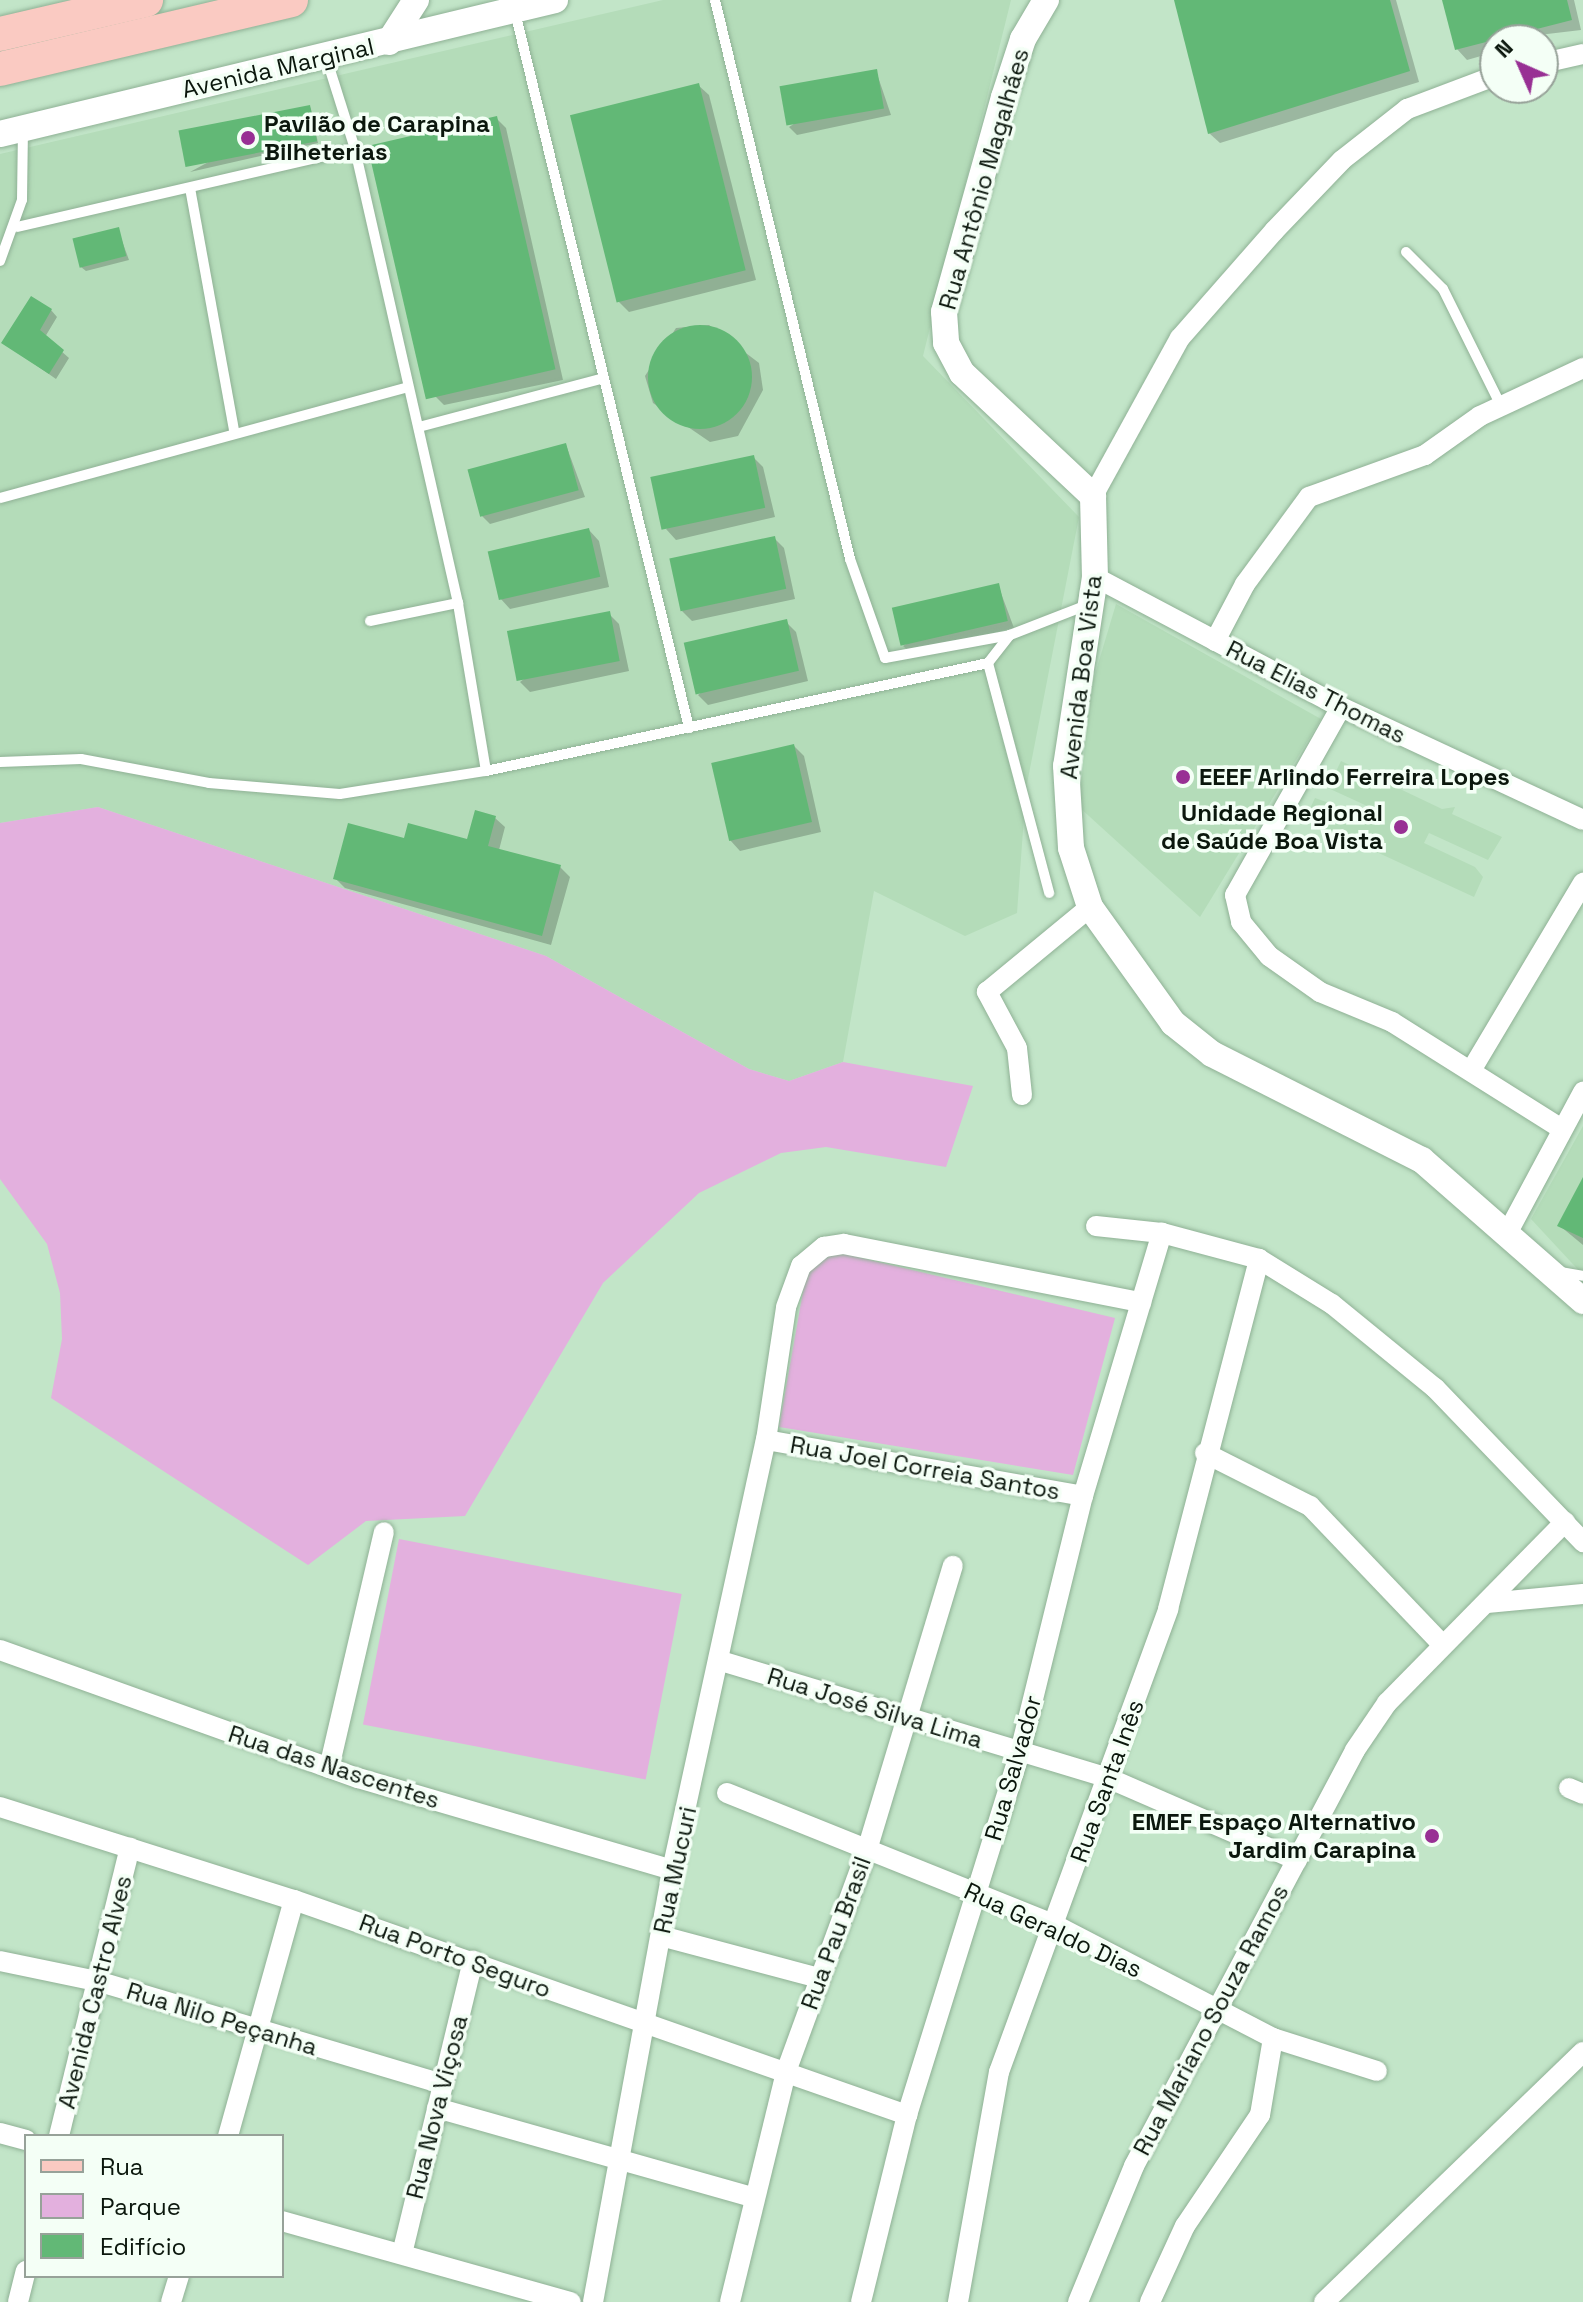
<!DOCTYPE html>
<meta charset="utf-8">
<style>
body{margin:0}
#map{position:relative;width:1583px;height:2302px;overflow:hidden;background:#c2e5c8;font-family:"Space Grotesk",sans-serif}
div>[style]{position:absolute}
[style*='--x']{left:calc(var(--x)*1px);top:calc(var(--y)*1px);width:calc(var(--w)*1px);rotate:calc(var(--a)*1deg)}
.built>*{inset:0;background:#b4dcb9}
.green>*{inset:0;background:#e3b0de;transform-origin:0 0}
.shadow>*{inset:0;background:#0003}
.building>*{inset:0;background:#62b876;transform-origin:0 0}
.round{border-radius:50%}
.roads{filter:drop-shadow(0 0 2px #8fb195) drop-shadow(0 0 2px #8fb195)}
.service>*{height:10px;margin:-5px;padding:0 5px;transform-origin:5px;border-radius:5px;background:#fff}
.minor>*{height:20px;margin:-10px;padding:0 10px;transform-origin:10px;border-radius:10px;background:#fff}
.tertiary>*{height:26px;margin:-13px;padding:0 13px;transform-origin:13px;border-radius:13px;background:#fff}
.primary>*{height:34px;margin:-17px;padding:0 17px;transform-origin:17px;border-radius:17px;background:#facac2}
.dots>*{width:22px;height:22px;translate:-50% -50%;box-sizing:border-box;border:4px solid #f4fff6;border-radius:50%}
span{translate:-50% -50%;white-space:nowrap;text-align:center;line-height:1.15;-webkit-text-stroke:7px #f4fff6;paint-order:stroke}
.street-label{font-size:24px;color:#0b170d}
.poi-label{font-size:24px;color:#0b170d;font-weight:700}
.left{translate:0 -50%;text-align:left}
.right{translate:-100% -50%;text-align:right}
.legend{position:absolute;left:24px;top:2134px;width:260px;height:144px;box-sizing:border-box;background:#f4fff6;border:2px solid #97a299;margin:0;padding:10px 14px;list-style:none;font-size:24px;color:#0b170d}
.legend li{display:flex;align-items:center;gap:16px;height:40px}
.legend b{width:40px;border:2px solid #97a299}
.north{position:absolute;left:1479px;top:24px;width:80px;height:80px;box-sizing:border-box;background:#f4fff6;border:2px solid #97a299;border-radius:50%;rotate:315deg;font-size:22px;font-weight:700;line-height:32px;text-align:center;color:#0b170d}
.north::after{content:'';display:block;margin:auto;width:28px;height:36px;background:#983094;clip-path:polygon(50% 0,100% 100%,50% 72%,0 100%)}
</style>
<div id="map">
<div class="built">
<i style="clip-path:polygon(663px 0,1011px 0,923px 356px,1079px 517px,1026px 789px,1017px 913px,965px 936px,874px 891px,843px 1062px,789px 1081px,749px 1069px,546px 956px,98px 807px,0 823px,0 154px)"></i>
<i style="clip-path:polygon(1116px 604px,1321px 719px,1200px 917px,1079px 807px,1090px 691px)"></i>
<i style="clip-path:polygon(1341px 761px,1389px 784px,1393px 777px,1402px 782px,1400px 789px,1442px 809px,1455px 807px,1452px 814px,1502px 837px,1488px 860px,1429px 833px,1424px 843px,1475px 867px,1483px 877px,1474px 897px,1305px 819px,1315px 798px,1374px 819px,1378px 811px,1328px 788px)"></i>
<i style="clip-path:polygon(1583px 1126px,1583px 1275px,1531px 1219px)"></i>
</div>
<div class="green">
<i style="clip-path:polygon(98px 807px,546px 956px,749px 1069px,789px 1081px,843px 1062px,973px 1086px,946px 1167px,826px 1147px,781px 1153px,699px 1193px,603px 1283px,465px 1516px,366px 1521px,308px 1565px,51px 1398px,62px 1339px,60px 1293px,47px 1244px,0 1179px,0 823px)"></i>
<i style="clip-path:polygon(811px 1246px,1115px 1318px,1073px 1475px,779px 1427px)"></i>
<i style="left:399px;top:1539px;width:288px;height:189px;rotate:11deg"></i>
</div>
<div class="shadow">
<i style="clip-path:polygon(1176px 0,1396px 0,1419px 82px,1220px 143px,1209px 133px)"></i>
<i style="clip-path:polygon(1444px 0,1574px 0,1581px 30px,1495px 40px,1495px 52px,1467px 60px,1457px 49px)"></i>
<i style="clip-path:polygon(876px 71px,891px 115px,797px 135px,789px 127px)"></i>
<i style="clip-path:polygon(698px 85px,709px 95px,756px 280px,629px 312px,619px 302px)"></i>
<i style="clip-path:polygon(311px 109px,318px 143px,190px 172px,310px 107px)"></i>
<i style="clip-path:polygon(496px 118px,506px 128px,563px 380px,444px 405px,434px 395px)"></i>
<i style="clip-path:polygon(118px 230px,129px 260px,86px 271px,81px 267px)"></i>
<i style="clip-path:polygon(51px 310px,57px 317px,45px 337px,69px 358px,56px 379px,4px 343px)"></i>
<i style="clip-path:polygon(709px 325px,759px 363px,763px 390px,738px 436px,710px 442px,653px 403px,645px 376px,676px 328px)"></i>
<i style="clip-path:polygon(566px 445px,585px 497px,490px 524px,482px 516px)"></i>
<i style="clip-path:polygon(753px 457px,763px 467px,775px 517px,676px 540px,666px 529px)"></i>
<i style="clip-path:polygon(589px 530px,599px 541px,609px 587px,510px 609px,500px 598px)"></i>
<i style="clip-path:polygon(774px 538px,784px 548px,795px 599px,692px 621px,682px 611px)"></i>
<i style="clip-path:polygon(998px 585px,1014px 628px,911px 653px,903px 646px)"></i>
<i style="clip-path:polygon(609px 614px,619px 624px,629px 671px,530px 692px,520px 682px)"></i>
<i style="clip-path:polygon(786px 622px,796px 632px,808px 681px,708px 705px,698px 695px)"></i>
<i style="clip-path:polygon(794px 746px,804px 756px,821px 832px,740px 851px,730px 840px)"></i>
<i style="clip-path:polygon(495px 818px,505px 827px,499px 850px,560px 867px,570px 877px,551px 945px,345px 888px,335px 878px,405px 840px,469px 841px)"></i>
<i style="clip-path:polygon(1583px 1182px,1583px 1245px,1560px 1226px)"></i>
</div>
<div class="building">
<i style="clip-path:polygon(1174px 0,1390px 0,1410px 71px,1208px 134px)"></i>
<i style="clip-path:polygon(1442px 0,1567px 0,1572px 20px,1455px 50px)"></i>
<i style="left:877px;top:69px;width:40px;height:99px;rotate:80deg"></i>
<i style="left:699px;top:83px;width:193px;height:133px;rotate:76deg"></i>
<i style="left:310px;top:105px;width:37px;height:134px;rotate:79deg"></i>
<i style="left:497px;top:116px;width:260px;height:133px;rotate:77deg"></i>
<i style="left:119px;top:227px;width:30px;height:48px;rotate:76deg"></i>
<i style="clip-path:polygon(31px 296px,52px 309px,40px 330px,64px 350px,49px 374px,1px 343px)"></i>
<i class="round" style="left:648px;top:325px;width:104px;height:104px"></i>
<i style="left:566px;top:443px;width:49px;height:102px;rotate:75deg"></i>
<i style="left:754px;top:455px;width:54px;height:106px;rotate:78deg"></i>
<i style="left:589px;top:528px;width:50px;height:104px;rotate:77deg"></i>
<i style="left:775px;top:536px;width:54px;height:108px;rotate:78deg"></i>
<i style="left:999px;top:583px;width:39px;height:110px;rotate:77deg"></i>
<i style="left:610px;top:611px;width:51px;height:105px;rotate:79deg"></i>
<i style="left:787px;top:619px;width:53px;height:106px;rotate:77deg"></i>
<i style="left:794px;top:744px;width:80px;height:85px;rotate:77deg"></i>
<i style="clip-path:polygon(475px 810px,496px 816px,488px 846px,561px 865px,542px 936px,333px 879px,348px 823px,404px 838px,408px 823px,467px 839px)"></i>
<i style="clip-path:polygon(1583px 1177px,1583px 1238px,1557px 1226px)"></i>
</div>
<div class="roads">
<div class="service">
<i style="--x:715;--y:0;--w:575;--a:76.42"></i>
<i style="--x:850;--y:559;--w:105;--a:70.5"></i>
<i style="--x:885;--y:658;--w:127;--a:-10.4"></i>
<i style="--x:1010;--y:635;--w:83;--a:-21.3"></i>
<i style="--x:515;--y:12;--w:737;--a:76.34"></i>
<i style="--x:190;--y:188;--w:246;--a:79.7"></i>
<i style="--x:17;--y:227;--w:347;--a:-13"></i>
<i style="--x:1406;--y:252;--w:52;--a:45"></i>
<i style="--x:1443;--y:289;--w:131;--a:63.6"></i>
<i style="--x:0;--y:261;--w:65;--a:-70.2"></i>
<i style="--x:22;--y:200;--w:72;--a:-89.2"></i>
<i style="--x:419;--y:427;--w:191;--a:-14.8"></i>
<i style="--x:0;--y:498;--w:423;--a:-15.2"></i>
<i style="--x:370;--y:621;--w:90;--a:-11.6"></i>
<i style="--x:988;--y:663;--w:36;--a:-52"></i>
<i style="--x:0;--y:762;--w:81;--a:-2.1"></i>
<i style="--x:81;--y:759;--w:130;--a:10.6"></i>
<i style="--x:209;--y:783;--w:131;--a:4.8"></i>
<i style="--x:340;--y:794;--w:148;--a:-9"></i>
<i style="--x:486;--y:771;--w:170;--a:-99.5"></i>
<i style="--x:458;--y:603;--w:466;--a:-102.8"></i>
<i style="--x:355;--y:149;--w:96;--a:-107.5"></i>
<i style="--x:486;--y:771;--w:513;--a:-12.14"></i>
<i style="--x:988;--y:663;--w:238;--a:75.1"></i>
<i style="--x:1561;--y:1272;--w:22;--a:10"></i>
</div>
<div class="minor">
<i style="--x:1543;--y:63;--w:41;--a:-12.7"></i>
<i style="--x:1093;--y:496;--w:180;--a:-61.2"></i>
<i style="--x:1180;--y:338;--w:142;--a:-48.7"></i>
<i style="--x:1274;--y:231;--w:98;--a:-46.2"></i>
<i style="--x:1342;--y:160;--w:83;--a:-38.1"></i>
<i style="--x:1407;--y:109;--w:94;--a:-20.6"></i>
<i style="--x:1095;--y:577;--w:278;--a:27.9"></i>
<i style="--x:1341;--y:707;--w:267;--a:25"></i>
<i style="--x:1215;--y:641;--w:64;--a:-62.2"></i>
<i style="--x:1245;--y:584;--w:108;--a:-53.7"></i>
<i style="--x:1309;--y:497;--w:123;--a:-19.9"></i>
<i style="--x:1425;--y:455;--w:67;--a:-35.3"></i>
<i style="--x:1480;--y:416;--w:114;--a:-25"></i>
<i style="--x:1341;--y:707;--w:216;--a:119.4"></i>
<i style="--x:1235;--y:895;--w:28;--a:77"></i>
<i style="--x:1241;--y:922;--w:44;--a:50.5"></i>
<i style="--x:1269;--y:956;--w:62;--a:35.2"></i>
<i style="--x:1320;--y:992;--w:78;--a:22.6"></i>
<i style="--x:1392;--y:1022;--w:201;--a:32.2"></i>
<i style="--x:1472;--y:1069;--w:217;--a:-59.2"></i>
<i style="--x:1022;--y:1095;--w:47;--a:-96.1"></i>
<i style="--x:1017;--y:1048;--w:64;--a:-118.2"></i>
<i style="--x:987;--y:992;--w:134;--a:-39.5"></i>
<i style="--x:1096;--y:1226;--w:66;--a:6.1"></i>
<i style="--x:1162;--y:1233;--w:100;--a:15"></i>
<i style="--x:1259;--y:1259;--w:86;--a:31.7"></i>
<i style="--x:1332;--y:1304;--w:133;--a:39.2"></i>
<i style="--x:1435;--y:1388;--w:214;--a:46.1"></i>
<i style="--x:1509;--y:1230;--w:157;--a:-61.8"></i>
<i style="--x:766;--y:1440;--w:322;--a:10"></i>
<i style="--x:1205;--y:1453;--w:118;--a:26.8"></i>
<i style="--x:1310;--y:1506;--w:192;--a:46.3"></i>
<i style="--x:1487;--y:1603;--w:96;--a:-5.4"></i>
<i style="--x:0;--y:1650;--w:380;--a:19.7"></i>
<i style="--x:358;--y:1778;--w:327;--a:16.3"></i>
<i style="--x:721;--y:1661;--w:404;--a:16.8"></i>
<i style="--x:1108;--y:1778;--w:206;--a:23.5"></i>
<i style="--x:329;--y:1768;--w:242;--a:-76.9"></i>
<i style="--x:1569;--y:1788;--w:15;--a:23"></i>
<i style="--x:727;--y:1793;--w:354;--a:21.9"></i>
<i style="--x:1055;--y:1925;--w:246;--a:27.4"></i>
<i style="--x:1273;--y:2038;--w:109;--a:17.6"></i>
<i style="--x:0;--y:1807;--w:308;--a:17.6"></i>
<i style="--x:294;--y:1900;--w:650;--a:19.33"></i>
<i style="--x:661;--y:1936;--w:163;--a:14.9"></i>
<i style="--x:0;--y:1961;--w:99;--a:11.7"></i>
<i style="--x:97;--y:1981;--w:361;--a:16.6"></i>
<i style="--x:437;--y:2108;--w:326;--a:15.8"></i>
<i style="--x:0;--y:2133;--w:27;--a:15"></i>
<i style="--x:59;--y:2136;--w:297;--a:-76.2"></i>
<i style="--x:228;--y:2136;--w:245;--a:-74.4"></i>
<i style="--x:282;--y:2221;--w:300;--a:15.7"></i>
<i style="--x:402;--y:2254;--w:302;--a:-76.4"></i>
<i style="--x:18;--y:2302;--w:32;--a:-76"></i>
<i style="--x:171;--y:2302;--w:27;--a:-73"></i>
<i style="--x:593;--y:2302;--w:439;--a:-79.6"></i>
<i style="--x:672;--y:1870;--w:440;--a:-77.7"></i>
<i style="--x:766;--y:1440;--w:134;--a:-81.4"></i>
<i style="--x:786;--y:1307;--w:44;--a:-69.9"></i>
<i style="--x:801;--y:1266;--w:30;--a:-40"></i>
<i style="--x:824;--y:1247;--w:20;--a:-9"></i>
<i style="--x:844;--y:1244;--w:303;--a:11.1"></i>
<i style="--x:730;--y:2302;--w:240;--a:-76.3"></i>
<i style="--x:787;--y:2069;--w:233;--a:-69.9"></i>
<i style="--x:867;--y:1850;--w:297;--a:-73.2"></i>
<i style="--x:861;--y:2302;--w:193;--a:-76.2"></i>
<i style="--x:907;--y:2115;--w:380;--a:-72.7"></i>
<i style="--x:1020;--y:1752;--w:264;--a:-76.2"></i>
<i style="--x:1083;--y:1496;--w:275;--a:-73.3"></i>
<i style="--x:958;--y:2302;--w:234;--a:-79.9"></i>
<i style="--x:999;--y:2072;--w:493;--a:-69.9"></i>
<i style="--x:1168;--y:1609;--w:362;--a:-75.4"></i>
<i style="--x:1078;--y:2302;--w:147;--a:-67.6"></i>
<i style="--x:1134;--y:2166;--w:471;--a:-62"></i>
<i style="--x:1355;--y:1750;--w:57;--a:-55.8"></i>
<i style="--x:1387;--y:1703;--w:254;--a:-45.5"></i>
<i style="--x:1150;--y:2302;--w:84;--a:-65.3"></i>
<i style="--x:1185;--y:2226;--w:134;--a:-56"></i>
<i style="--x:1260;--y:2115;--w:78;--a:-80.4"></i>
<i style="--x:1324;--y:2302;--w:360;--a:-44"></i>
</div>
<div class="tertiary">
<i style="--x:1046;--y:0;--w:45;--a:120.5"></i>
<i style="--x:1023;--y:39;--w:61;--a:108.1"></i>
<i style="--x:1004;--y:97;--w:223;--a:105.6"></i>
<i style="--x:944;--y:312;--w:31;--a:86"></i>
<i style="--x:946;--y:343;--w:34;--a:62"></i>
<i style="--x:962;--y:373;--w:180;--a:43.2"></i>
<i style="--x:1093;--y:496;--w:81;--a:88.6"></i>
<i style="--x:1095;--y:577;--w:191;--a:98.7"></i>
<i style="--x:1066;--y:766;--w:82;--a:86.5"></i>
<i style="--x:1071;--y:848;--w:62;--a:72.1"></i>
<i style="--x:1090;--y:907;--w:143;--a:54.4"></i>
<i style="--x:1173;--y:1023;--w:50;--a:38.5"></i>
<i style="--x:1212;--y:1054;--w:235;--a:26.8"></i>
<i style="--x:1422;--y:1160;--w:214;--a:41.2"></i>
<i style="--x:389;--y:42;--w:50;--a:-57.3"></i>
<i style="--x:0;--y:134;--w:571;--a:-13.57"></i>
</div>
<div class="primary">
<i style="--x:0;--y:34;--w:150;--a:-13.1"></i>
<i style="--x:0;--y:69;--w:299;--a:-13.3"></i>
</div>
</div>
<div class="dots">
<i style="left:248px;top:138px;background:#983094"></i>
<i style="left:1183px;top:777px;background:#983094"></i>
<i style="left:1401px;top:827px;background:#983094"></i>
<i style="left:1432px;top:1836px;background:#983094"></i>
</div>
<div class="street-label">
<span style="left:278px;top:68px;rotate:-13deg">Avenida Marginal</span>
<span style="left:984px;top:179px;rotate:-74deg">Rua Antônio Magalhães</span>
<span style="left:1081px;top:677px;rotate:-83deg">Avenida Boa Vista</span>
<span style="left:1316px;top:692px;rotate:27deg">Rua Elias Thomas</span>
<span style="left:925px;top:1468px;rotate:10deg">Rua Joel Correia Santos</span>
<span style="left:875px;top:1708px;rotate:17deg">Rua José Silva Lima</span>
<span style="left:334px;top:1767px;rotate:18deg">Rua das Nascentes</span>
<span style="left:1013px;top:1768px;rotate:-74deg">Rua Salvador</span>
<span style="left:1107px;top:1781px;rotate:-70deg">Rua Santa Inês</span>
<span style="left:675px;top:1870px;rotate:-78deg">Rua Mucuri</span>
<span style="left:1053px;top:1930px;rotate:25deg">Rua Geraldo Dias</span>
<span style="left:836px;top:1933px;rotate:-70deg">Rua Pau Brasil</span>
<span style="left:455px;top:1956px;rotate:20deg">Rua Porto Seguro</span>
<span style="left:95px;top:1992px;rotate:-76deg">Avenida Castro Alves</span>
<span style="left:222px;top:2019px;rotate:17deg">Rua Nilo Peçanha</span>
<span style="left:1211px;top:2020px;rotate:-62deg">Rua Mariano Souza Ramos</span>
<span style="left:437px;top:2107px;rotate:-76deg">Rua Nova Viçosa</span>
</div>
<div class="poi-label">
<span class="left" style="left:264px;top:138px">Pavilão de Carapina<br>Bilheterias</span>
<span class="left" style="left:1199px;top:777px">EEEF Arlindo Ferreira Lopes</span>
<span class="right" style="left:1383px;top:827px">Unidade Regional<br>de Saúde Boa Vista</span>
<span class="right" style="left:1416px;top:1836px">EMEF Espaço Alternativo<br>Jardim Carapina</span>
</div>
<ul class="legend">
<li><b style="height:10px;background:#facac2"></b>Rua</li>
<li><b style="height:22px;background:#e3b0de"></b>Parque</li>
<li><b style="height:22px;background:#62b876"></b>Edifício</li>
</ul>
<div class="north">N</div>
</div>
